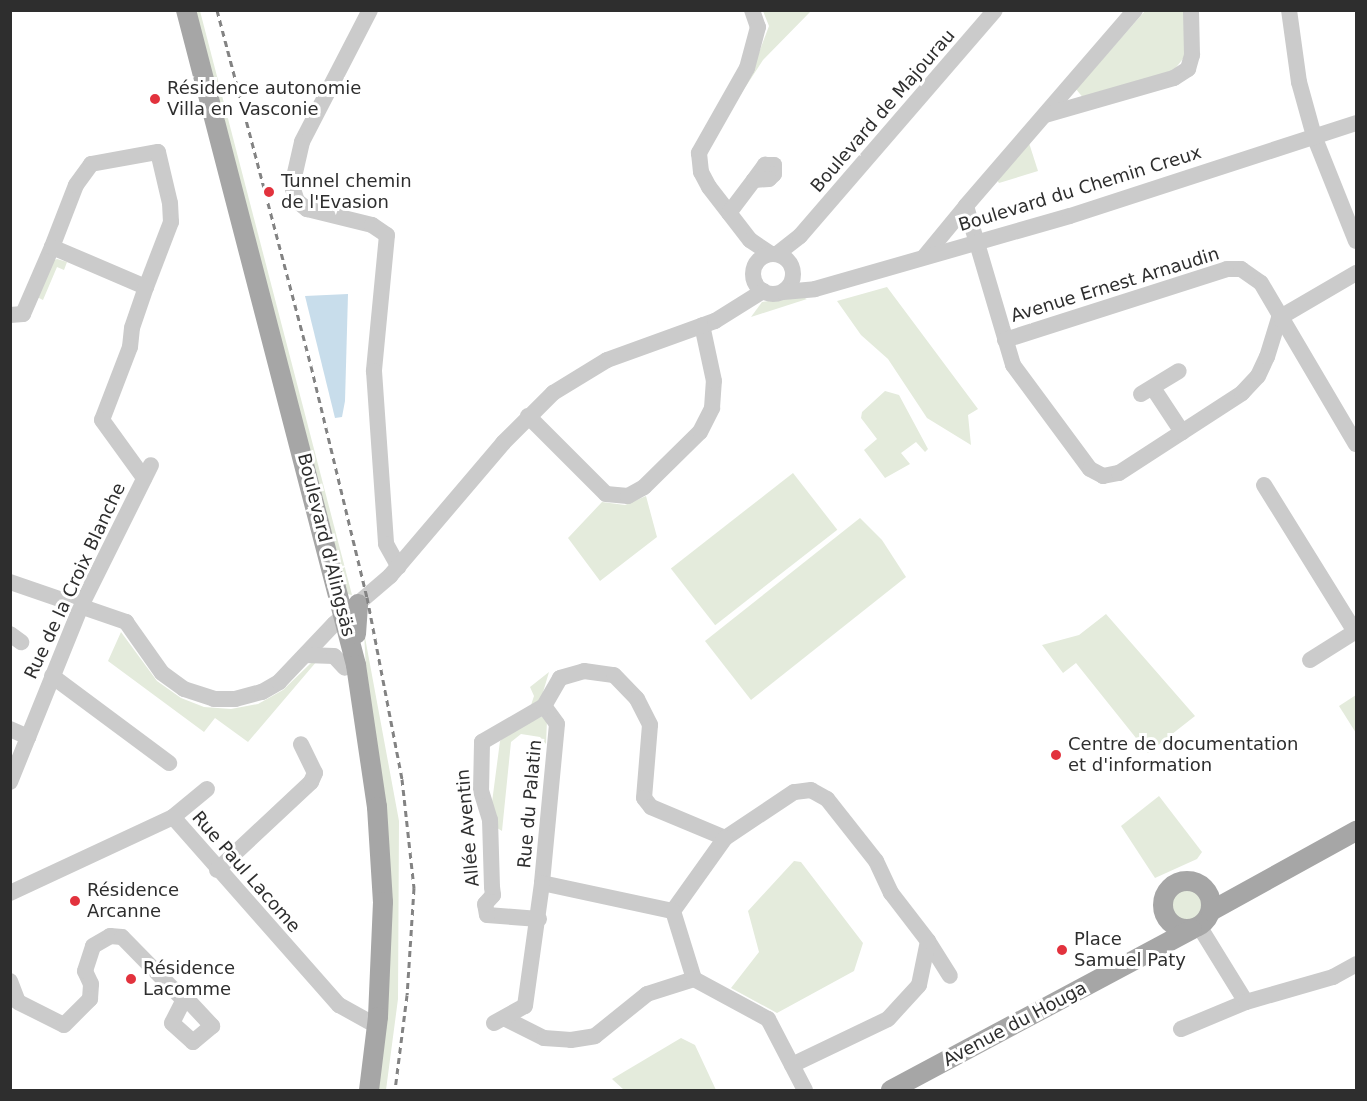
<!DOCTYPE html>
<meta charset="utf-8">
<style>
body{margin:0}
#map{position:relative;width:1367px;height:1101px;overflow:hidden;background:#fff;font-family:"DejaVu Sans",sans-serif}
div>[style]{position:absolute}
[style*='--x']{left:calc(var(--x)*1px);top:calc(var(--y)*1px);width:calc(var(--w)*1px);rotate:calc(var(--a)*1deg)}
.green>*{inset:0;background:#e4ebdc;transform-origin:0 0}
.round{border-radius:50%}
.water>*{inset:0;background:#c8ddeb}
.minor>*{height:16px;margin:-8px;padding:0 8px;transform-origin:8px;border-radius:8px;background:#cbcbcb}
.minor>.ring{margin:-8px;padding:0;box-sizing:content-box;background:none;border:16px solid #cbcbcb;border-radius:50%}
.major>*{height:20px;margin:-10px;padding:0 10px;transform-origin:10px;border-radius:10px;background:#a6a6a6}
.major>.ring{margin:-10px;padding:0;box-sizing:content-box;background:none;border:20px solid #a6a6a6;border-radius:50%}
.rail>*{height:3px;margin-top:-1.5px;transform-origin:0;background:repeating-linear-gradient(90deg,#838383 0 6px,transparent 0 10.5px)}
.dots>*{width:16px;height:16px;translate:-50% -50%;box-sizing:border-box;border:3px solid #fff;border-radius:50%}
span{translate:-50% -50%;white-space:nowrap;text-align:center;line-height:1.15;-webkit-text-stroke:6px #fff;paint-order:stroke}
.poi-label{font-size:18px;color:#2e2e2e}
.left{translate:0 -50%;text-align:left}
.street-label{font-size:18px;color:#2e2e2e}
.frame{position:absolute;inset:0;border:12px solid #2e2e2e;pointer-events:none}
</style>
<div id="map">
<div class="green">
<i style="clip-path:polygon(192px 11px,200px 11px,352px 595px,347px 594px)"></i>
<i style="clip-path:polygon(763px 11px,811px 11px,763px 60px,722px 123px,753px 68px,769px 26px)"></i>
<i style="clip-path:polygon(1145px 11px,1185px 11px,1186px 55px,1174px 70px,1084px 99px,1076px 89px)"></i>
<i style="clip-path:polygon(1029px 143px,1038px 171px,999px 183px,995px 177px)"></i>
<i style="clip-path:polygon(57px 259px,67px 262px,64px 270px,57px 267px,43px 300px,37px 297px,52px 261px)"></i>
<i style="clip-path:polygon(887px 287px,978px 409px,968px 415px,971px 445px,927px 418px,888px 359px,861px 335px,837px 301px)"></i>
<i style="clip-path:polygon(800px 296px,807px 299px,751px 317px,762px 302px)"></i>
<i style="clip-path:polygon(885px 391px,899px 395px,928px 449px,925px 452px,916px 442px,901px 453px,910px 464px,885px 478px,864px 450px,877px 439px,861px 418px,862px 412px)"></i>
<i style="left:793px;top:473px;width:72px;height:155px;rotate:52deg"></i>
<i style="clip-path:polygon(646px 496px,657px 537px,600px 581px,568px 538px,602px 502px,625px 505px)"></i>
<i style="clip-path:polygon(860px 518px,882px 540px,906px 577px,751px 700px,705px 641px)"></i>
<i style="clip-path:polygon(1106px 614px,1195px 716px,1148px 753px,1076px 663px,1063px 673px,1042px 645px,1079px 635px)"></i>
<i style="clip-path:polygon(121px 632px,157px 681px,181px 698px,204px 707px,231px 709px,258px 704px,283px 690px,311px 663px,317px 661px,248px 742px,215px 718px,204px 732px,108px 661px)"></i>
<i style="clip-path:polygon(364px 632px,399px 821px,398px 999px,386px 1090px,373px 1090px,384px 1018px)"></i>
<i style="clip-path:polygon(549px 672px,541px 699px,531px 705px,534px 696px,530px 687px)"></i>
<i style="clip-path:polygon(1356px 695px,1356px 733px,1339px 706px)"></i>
<i style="clip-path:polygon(543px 716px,547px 720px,546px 744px,540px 737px,521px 734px,511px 742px,502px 831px,494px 826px,491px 810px,500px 741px,512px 731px)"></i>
<i style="clip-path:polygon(1159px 796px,1202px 852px,1197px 859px,1155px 878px,1121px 826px)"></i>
<i style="clip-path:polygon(794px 861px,801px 862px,863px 943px,854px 971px,777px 1013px,731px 988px,759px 952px,748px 911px)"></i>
<i class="round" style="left:1170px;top:888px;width:36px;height:36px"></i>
<i style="clip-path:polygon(681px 1038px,695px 1045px,716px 1090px,624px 1090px,612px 1079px)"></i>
</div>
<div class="water">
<i style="clip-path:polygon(348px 294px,345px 401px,342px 417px,335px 418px,305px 296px)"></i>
</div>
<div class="minor">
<i style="--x:370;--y:10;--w:148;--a:117.3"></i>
<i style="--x:302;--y:142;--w:45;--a:102.8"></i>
<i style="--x:292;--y:186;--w:16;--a:72"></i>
<i style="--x:297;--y:201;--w:13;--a:39"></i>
<i style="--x:307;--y:209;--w:67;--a:13.8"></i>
<i style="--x:372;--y:225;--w:18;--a:34"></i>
<i style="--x:387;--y:235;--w:137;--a:95.5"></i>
<i style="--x:374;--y:371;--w:173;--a:86"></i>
<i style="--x:386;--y:544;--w:26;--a:61"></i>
<i style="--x:752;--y:10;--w:18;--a:71"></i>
<i style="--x:758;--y:27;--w:42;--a:105"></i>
<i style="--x:747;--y:68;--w:98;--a:119.5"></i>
<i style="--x:699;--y:153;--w:19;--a:84"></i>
<i style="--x:701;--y:172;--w:17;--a:62"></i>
<i style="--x:709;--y:187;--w:67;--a:52.3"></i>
<i style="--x:750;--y:240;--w:25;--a:34"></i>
<i style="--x:1135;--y:10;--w:259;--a:130.8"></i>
<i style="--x:966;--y:206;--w:166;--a:73.5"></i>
<i style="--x:1013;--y:365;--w:129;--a:53.5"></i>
<i style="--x:1090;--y:469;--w:15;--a:28"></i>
<i style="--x:1103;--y:476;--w:16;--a:-11"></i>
<i style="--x:1119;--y:473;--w:147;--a:-33"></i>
<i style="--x:1242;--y:393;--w:23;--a:-47"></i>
<i style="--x:1258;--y:376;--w:21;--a:-65"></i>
<i style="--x:1267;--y:357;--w:41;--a:-72.9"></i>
<i style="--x:1279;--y:318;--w:89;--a:-30.3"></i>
<i style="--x:1289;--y:10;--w:73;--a:82.1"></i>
<i style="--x:1299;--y:82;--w:56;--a:74.5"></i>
<i style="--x:1314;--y:136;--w:113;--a:68.2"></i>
<i style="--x:1045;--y:115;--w:134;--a:-16"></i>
<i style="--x:1174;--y:78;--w:17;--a:-33"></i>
<i style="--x:1188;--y:69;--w:15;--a:-74"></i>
<i style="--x:1192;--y:55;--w:45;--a:-91.3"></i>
<i style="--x:729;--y:213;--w:41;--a:-52.9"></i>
<i style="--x:754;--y:180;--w:19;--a:-54"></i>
<i style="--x:765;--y:165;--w:9;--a:0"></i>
<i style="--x:774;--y:165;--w:9;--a:90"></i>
<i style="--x:774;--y:174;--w:7;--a:135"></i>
<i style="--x:769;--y:179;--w:15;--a:176"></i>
<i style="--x:52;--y:247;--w:66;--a:-68.8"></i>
<i style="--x:76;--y:185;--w:26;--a:-54"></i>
<i style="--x:91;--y:164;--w:68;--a:-10.2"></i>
<i style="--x:158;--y:152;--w:52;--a:76.8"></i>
<i style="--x:170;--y:203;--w:19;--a:87"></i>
<i style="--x:171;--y:222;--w:70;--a:111"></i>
<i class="ring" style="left:753px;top:254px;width:24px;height:24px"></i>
<i style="--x:777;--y:254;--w:29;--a:-38"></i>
<i style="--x:800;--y:236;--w:298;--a:-49.2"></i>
<i style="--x:924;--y:257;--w:66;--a:-50.5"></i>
<i style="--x:783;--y:292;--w:32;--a:-5"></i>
<i style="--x:815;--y:289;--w:265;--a:-16"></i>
<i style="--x:1070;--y:216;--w:301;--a:-18"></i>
<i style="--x:10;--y:315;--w:13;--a:-4"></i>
<i style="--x:23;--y:314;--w:73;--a:-66.6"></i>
<i style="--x:52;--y:247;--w:102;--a:23.1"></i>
<i style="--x:146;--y:287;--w:43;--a:108.9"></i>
<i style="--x:132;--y:328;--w:19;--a:96"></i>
<i style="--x:130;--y:347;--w:78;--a:111"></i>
<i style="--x:102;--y:420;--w:72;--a:54.1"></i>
<i style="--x:1005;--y:340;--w:233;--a:-17.7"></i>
<i style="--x:1227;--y:269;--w:14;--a:0"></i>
<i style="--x:1241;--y:269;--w:24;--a:35"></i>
<i style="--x:1261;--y:283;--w:187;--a:59.5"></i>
<i style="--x:1153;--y:388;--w:53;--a:56.6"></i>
<i style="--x:1141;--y:394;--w:44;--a:-31.2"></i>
<i style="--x:528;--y:416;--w:110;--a:45"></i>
<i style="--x:606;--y:494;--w:22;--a:5"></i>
<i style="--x:628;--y:496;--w:18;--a:-29"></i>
<i style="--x:644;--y:487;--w:78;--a:-44.5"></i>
<i style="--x:700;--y:432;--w:27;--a:-63"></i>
<i style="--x:712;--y:408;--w:27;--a:-86"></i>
<i style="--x:714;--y:381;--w:57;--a:-102.1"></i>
<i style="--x:1264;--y:485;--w:173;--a:58.2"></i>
<i style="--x:10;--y:582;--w:123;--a:19"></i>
<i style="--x:126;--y:622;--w:62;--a:54.8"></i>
<i style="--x:162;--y:673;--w:27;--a:36"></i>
<i style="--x:184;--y:689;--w:32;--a:18"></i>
<i style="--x:214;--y:699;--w:21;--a:0"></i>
<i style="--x:235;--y:699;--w:28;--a:-15"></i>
<i style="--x:262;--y:692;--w:20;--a:-30"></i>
<i style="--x:279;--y:682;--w:80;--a:-46.5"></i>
<i style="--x:334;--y:624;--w:74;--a:-40.6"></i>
<i style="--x:390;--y:576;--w:175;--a:-49.6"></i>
<i style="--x:503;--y:443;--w:71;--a:-45"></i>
<i style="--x:553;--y:393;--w:63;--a:-31.4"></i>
<i style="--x:607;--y:360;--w:115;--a:-19.9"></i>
<i style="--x:715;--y:321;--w:57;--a:-32"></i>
<i style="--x:10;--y:634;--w:14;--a:36"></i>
<i style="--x:305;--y:655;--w:29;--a:2"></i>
<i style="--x:334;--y:656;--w:16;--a:47"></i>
<i style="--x:1310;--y:660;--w:54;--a:-32.2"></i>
<i style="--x:52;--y:676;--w:146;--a:36.6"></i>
<i style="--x:544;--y:706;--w:22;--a:54"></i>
<i style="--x:557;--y:724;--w:160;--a:95.4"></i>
<i style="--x:542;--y:883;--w:134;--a:12.1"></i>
<i style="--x:10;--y:729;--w:20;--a:24"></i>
<i style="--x:10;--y:782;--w:192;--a:-68"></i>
<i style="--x:82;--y:604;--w:155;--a:-63.6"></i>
<i style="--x:173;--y:817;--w:251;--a:48.6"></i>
<i style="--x:339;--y:1005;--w:35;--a:29"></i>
<i style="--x:217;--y:870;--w:129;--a:-43.1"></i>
<i style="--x:311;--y:782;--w:10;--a:-66"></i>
<i style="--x:315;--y:773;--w:32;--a:-116"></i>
<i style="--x:10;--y:893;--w:180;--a:-25"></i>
<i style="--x:173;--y:817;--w:44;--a:-39.5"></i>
<i style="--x:539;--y:919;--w:52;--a:-175.6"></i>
<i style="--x:487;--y:915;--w:11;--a:-100"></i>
<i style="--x:485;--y:904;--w:12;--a:-48"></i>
<i style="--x:493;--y:895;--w:8;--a:-97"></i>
<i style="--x:492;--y:887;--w:67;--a:-91.7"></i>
<i style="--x:490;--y:820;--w:30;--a:-107"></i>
<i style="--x:481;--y:791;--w:49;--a:-88.8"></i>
<i style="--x:482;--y:742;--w:72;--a:-30.1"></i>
<i style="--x:544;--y:706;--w:32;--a:-60"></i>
<i style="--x:560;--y:678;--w:25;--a:-16"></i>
<i style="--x:584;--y:671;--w:30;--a:8"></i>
<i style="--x:614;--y:675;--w:33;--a:46"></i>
<i style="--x:637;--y:699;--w:29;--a:63"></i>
<i style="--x:650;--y:725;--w:73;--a:94.7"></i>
<i style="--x:644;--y:798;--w:11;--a:52"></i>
<i style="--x:651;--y:807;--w:80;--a:22.7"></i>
<i style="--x:1199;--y:926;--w:89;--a:58.3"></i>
<i style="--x:928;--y:941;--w:41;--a:57.8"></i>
<i style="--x:10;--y:981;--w:22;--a:69"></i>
<i style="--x:18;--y:1002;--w:51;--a:26.6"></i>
<i style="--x:64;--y:1025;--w:37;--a:-45"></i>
<i style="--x:90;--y:999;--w:15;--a:-86"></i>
<i style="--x:91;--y:984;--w:14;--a:-115"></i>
<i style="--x:85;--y:971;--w:26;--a:-72"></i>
<i style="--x:93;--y:946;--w:20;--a:-30"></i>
<i style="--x:110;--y:936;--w:12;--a:5"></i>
<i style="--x:122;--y:937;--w:87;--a:45.5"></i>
<i style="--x:185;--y:997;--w:40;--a:47"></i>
<i style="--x:212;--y:1026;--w:25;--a:140"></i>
<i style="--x:193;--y:1042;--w:28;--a:-138"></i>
<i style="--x:172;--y:1023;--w:29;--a:-63"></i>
<i style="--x:506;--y:1019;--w:42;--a:26.6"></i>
<i style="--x:544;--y:1038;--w:27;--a:4"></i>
<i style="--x:571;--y:1040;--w:24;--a:-9"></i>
<i style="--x:595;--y:1036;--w:67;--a:-38.9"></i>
<i style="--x:647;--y:994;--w:49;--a:-17.7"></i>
<i style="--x:494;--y:1023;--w:35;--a:-29"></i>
<i style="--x:525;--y:1006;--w:124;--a:-82.1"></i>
<i style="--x:1181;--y:1029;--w:70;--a:-22.6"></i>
<i style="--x:1246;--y:1002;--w:91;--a:-16"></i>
<i style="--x:1333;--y:977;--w:26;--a:-29"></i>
<i style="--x:792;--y:1065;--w:106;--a:-25.6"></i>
<i style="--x:888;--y:1019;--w:46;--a:-47.6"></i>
<i style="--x:919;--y:985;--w:45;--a:-78.4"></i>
<i style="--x:928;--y:941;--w:61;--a:-127.6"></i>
<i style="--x:891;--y:893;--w:35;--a:-115"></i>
<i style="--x:876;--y:861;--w:79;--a:-128.3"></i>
<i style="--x:827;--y:799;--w:18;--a:-151"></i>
<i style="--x:811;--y:790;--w:17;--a:173"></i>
<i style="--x:794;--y:792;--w:83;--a:146.3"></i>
<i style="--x:725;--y:838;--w:90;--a:125.5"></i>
<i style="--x:673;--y:911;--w:71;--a:72.8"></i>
<i style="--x:694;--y:979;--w:84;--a:28.4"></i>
<i style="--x:768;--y:1019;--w:80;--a:62.5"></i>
</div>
<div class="major">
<i style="--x:186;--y:10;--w:677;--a:75.45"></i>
<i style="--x:356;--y:665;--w:144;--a:81.6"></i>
<i style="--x:377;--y:807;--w:95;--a:86.4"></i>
<i style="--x:383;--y:902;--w:115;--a:92.5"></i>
<i style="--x:378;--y:1017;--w:74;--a:97"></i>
<i style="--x:356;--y:634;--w:30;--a:-86"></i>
<i class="ring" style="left:1163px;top:881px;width:28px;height:28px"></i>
<i style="--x:1211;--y:911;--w:166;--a:-28.9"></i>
<i style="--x:891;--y:1090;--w:341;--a:-28.1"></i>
</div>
<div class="rail">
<i style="--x:217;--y:10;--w:368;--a:75.2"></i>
<i style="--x:311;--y:366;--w:238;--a:76.4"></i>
<i style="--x:367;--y:597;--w:185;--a:79.1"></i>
<i style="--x:402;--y:779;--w:110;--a:83.7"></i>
<i style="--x:414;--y:888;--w:107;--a:93.7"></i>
<i style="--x:407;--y:995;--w:96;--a:97.2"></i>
</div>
<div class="dots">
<i style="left:155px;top:99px;background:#e2323d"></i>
<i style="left:269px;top:192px;background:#e2323d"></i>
<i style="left:1056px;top:755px;background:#e2323d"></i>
<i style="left:75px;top:901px;background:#e2323d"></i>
<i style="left:1062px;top:950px;background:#e2323d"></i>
<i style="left:131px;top:979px;background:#e2323d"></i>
</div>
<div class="poi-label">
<span class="left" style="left:167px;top:99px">Résidence autonomie<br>Villa en Vasconie</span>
<span class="left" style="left:281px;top:192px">Tunnel chemin<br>de l'Evasion</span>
<span class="left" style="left:1068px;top:755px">Centre de documentation<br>et d'information</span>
<span class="left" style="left:87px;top:901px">Résidence<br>Arcanne</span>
<span class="left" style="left:1074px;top:950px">Place<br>Samuel Paty</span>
<span class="left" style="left:143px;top:979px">Résidence<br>Lacomme</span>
</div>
<div class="street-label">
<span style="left:883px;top:111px;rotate:-49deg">Boulevard de Majourau</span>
<span style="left:1080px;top:189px;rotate:-17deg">Boulevard du Chemin Creux</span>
<span style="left:1115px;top:285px;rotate:-17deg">Avenue Ernest Arnaudin</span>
<span style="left:326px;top:545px;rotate:76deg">Boulevard d'Alingsäs</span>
<span style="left:75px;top:581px;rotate:-65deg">Rue de la Croix Blanche</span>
<span style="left:530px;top:804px;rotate:-85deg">Rue du Palatin</span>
<span style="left:468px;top:828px;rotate:-95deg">Allée Aventin</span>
<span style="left:246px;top:872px;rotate:49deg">Rue Paul Lacome</span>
<span style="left:1015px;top:1024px;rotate:-28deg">Avenue du Houga</span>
</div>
<div class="frame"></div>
</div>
